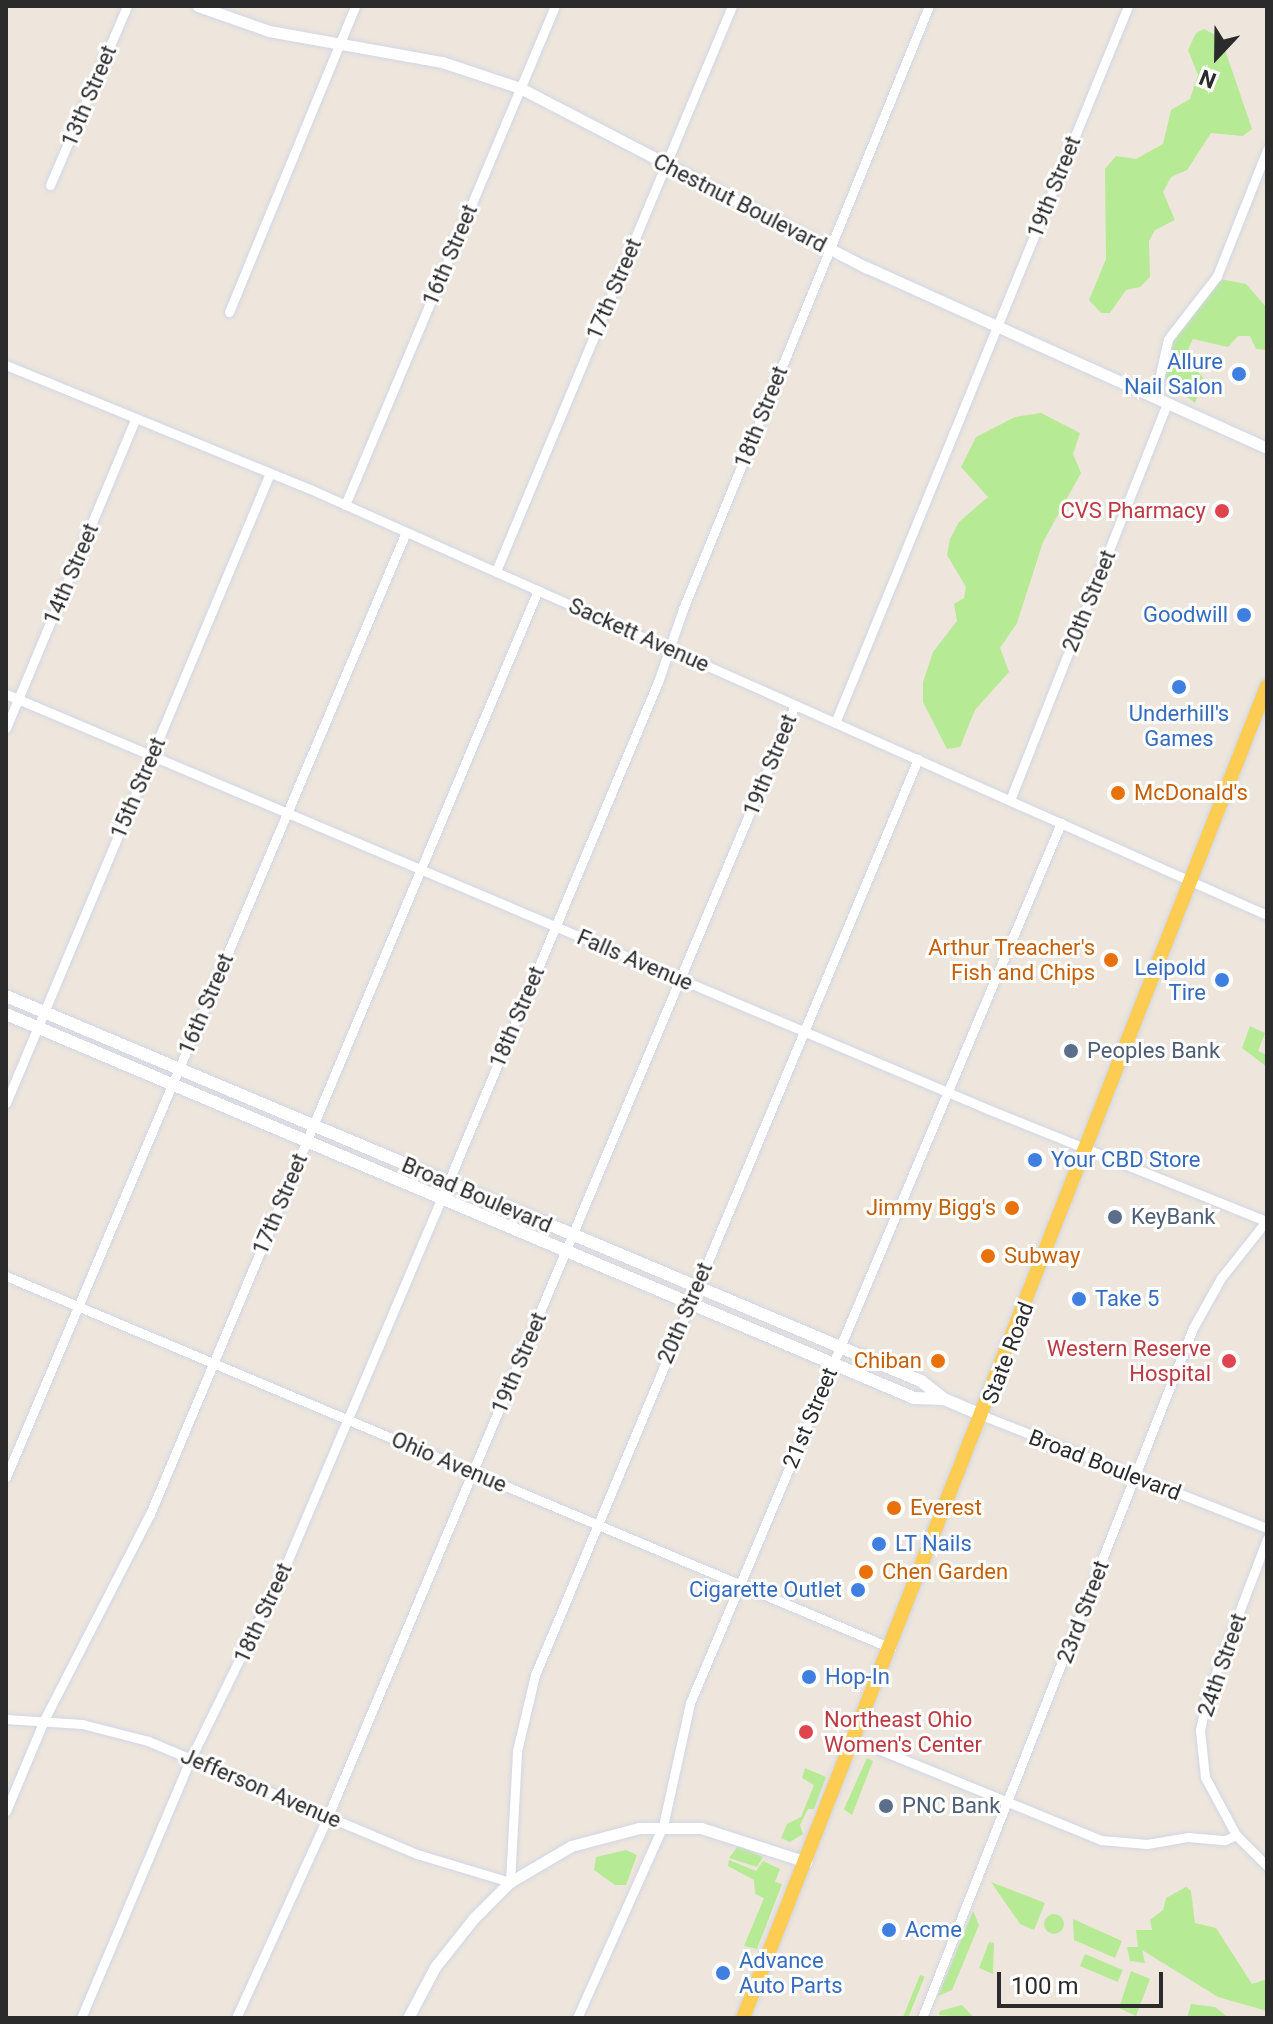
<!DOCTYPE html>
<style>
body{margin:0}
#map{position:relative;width:1273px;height:2024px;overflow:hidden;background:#eee6dc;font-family:Roboto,sans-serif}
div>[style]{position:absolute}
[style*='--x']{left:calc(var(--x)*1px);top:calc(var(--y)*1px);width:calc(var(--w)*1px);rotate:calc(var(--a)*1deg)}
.green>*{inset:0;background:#b6ea94;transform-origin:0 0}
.round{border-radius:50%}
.roads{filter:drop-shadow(0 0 2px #d1d6e5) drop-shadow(0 0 2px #d1d6e5)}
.minor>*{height:9px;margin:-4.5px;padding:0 4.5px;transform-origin:4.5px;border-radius:4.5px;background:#fff}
.tertiary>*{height:11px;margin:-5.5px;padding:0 5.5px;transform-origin:5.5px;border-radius:5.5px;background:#fff}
.secondary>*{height:12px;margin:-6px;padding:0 6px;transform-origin:6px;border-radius:6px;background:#fff}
.primary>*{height:14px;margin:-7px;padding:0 7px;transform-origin:7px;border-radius:7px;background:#fdcd53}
.dots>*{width:22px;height:22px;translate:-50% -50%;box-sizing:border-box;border:4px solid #fff;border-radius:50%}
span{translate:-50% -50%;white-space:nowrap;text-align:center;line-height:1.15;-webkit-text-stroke:6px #fff;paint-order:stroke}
.street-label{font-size:22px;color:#2b2b2b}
.shop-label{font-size:22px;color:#366cbe}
.right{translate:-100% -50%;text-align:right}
.left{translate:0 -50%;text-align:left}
.health-label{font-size:22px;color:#be3a42}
.food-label{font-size:22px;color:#c56008}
.service-label{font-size:22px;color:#4e5e75}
.frame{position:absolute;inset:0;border:8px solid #2b2b2b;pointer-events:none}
.north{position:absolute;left:1177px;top:16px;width:80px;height:80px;-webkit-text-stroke:6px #fff;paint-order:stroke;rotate:202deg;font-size:22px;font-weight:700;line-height:32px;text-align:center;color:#2b2b2b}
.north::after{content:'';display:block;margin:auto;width:28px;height:36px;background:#2b2b2b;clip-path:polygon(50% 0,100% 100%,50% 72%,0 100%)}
.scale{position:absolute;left:997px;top:1972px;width:166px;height:36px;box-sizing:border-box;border:4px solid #2b2b2b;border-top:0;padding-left:10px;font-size:24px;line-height:28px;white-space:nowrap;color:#2b2b2b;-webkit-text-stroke:6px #fff;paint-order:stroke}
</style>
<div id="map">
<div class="green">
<i style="clip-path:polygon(1204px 29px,1221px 38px,1252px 129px,1243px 136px,1211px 133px,1187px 170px,1171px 177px,1163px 192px,1175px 220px,1155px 230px,1149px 241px,1150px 277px,1140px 287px,1126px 290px,1110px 313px,1101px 313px,1089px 300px,1106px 259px,1105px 169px,1116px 156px,1136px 159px,1163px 144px,1171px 110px,1190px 99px,1198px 75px,1188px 50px,1196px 33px)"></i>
<i style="clip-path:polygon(1220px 279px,1246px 284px,1267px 308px,1267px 350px,1256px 349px,1250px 336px,1238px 336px,1228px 347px,1193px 339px,1185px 356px,1204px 379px,1195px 403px,1166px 381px,1165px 361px,1176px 334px)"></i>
<i style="clip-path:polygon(1041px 413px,1080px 433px,1073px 454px,1081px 473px,1043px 542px,1017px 623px,1000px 648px,1009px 672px,975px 710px,960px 747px,947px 749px,923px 702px,923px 682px,933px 652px,957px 621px,954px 604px,964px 598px,966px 587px,947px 555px,950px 539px,959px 522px,988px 497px,961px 467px,976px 437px,1015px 417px)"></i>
<i style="clip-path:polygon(1250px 1026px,1265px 1033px,1258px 1051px,1267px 1055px,1267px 1067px,1242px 1048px)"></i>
<i style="clip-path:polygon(867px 1758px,873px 1761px,852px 1815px,844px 1809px)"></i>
<i style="clip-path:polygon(805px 1768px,826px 1777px,814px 1809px,808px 1809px,800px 1825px,803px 1834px,790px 1842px,781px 1838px,787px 1824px,801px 1817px,814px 1785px,802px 1778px)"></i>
<i style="clip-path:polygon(738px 1846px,763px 1857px,757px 1867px,729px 1858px)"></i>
<i style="clip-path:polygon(626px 1850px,637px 1855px,626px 1885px,615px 1885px,594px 1870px,596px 1857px)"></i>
<i style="clip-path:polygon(729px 1860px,756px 1871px,763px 1861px,780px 1869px,775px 1882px,782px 1884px,757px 1949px,744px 1946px,764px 1898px,755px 1894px,754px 1880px,728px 1866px)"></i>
<i style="clip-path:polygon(991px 1882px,1045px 1903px,1034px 1930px,1020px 1924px)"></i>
<i style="clip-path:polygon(1186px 1887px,1191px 1891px,1195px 1923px,1216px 1928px,1252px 1984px,1267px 1979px,1267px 2011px,1218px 1997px,1142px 1950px,1145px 1963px,1130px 1961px,1127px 1947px,1138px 1947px,1136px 1930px,1152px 1930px,1150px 1920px,1163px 1910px,1166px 1898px)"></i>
<i style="clip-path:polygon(973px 1911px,979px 1925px,952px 1990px,938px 1996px)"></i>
<i class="round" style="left:1044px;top:1914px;width:20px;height:20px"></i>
<i style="clip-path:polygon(1073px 1919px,1122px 1941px,1115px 1958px,1074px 1940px)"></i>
<i style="clip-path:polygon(989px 1942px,994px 1943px,993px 1974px,979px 1968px)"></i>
<i style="left:1085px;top:1954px;width:41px;height:13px;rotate:23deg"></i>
<i style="clip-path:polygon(1131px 1971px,1150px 1979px,1136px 2016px,1119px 2008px)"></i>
<i style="left:920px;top:1975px;width:5px;height:47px;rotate:22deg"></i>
<i style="clip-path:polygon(1191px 2004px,1215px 2007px,1229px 2018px,1187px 2018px)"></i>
<i style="clip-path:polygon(962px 2005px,974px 2018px,939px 2015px,940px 2011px)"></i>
</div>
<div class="roads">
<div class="minor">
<i style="--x:50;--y:185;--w:195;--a:-66.7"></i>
<i style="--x:229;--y:312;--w:331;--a:-67.6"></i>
<i style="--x:6;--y:365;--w:328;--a:22.2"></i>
<i style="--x:310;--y:489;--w:1048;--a:24"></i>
<i style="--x:1155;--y:397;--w:59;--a:-77.4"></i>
<i style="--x:1168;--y:339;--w:80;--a:-52.1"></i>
<i style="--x:1217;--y:276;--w:136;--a:-68.4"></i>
<i style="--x:345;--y:505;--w:541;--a:-67.18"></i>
<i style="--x:496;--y:571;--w:612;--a:-67.33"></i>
<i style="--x:6;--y:694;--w:1068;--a:22.92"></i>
<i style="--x:990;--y:1110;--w:297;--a:21.9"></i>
<i style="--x:835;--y:723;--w:775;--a:-67.77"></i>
<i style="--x:6;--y:728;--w:335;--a:-67.3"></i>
<i style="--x:1010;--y:800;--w:427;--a:-68.4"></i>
<i style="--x:6;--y:1103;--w:683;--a:-67.26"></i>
<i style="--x:6;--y:1276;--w:960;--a:22.8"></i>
<i style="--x:984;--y:1416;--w:304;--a:21.6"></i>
<i style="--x:6;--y:1477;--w:1026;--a:-67.06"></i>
<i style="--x:6;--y:1719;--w:76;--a:3.8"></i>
<i style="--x:82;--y:1724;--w:68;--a:14.4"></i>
<i style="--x:148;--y:1741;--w:292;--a:22.8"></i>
<i style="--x:417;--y:1854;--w:97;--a:16.8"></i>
<i style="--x:510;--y:1882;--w:131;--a:-86.9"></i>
<i style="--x:517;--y:1751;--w:78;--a:-76.7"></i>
<i style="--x:535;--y:1675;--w:993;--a:-67.31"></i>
<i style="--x:856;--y:1740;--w:265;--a:22.2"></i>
<i style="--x:1101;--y:1840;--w:46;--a:5"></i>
<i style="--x:1147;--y:1844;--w:42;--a:-9.7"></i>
<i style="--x:1188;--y:1837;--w:37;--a:5"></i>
<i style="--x:1225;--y:1840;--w:12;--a:-24"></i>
<i style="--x:1236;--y:1835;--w:44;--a:45"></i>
<i style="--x:6;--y:1811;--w:99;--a:-67.3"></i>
<i style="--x:44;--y:1720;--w:232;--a:-62.8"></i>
<i style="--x:150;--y:1514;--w:1002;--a:-67.22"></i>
<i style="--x:1236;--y:1835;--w:66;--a:-118.1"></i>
<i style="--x:1205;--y:1777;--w:47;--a:-96.1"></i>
<i style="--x:1200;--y:1730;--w:35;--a:-78"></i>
<i style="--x:1207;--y:1696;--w:168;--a:-69.1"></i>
<i style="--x:81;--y:2018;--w:282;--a:-67.1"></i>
<i style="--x:191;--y:1758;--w:218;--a:-63.9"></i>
<i style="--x:287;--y:1562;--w:397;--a:-67"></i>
<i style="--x:442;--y:1197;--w:558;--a:-67.25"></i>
<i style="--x:658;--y:682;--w:77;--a:-71.1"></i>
<i style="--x:683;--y:609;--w:651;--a:-67.81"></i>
<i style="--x:236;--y:2018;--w:222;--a:-65.5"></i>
<i style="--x:328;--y:1816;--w:1205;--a:-67.2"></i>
<i style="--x:577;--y:2018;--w:210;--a:-65.9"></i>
<i style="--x:663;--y:1826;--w:126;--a:-77.6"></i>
<i style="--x:690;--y:1703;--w:955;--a:-67.14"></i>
<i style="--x:922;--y:2018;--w:741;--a:-68.56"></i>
<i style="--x:1193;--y:1328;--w:57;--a:-60.8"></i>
<i style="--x:1221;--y:1278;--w:74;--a:-51.6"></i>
</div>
<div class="tertiary">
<i style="--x:198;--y:6;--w:75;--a:19.4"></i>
<i style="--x:269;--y:31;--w:176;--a:10.2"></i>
<i style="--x:442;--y:62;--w:82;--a:18.4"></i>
<i style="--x:520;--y:88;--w:390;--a:27.4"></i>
<i style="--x:866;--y:267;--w:440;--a:24.3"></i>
<i style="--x:408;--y:2018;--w:58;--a:-62.1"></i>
<i style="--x:435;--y:1967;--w:63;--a:-51.5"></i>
<i style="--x:474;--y:1918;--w:51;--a:-45"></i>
<i style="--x:510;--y:1882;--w:71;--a:-30.5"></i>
<i style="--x:571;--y:1846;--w:70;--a:-14.8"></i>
<i style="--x:639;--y:1828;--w:62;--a:0"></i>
<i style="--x:701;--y:1828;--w:111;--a:17.8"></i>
</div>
<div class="secondary">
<i style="--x:6;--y:996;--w:993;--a:22.82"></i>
<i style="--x:921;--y:1381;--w:29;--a:38"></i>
<i style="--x:944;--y:1399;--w:43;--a:23"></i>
<i style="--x:6;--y:1014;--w:986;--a:22.92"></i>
<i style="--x:914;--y:1398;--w:30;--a:2"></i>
</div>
<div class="primary">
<i style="--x:743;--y:2018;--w:1431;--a:-68.53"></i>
</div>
</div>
<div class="dots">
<i style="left:1239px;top:374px;background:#3f7fe0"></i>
<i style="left:1222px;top:511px;background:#e0444e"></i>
<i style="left:1244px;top:615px;background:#3f7fe0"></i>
<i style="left:1179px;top:687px;background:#3f7fe0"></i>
<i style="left:1118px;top:793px;background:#e8710a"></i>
<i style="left:1111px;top:960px;background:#e8710a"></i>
<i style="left:1222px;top:980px;background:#3f7fe0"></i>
<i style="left:1071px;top:1051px;background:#5c6f8a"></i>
<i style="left:1035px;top:1160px;background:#3f7fe0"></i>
<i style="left:1012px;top:1208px;background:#e8710a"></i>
<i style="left:1115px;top:1217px;background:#5c6f8a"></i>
<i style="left:988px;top:1256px;background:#e8710a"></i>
<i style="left:1079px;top:1299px;background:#3f7fe0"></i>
<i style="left:938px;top:1361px;background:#e8710a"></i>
<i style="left:1229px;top:1361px;background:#e0444e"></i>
<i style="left:894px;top:1508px;background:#e8710a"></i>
<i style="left:879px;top:1544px;background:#3f7fe0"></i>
<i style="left:866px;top:1572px;background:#e8710a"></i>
<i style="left:858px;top:1590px;background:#3f7fe0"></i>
<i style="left:809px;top:1677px;background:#3f7fe0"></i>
<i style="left:806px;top:1732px;background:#e0444e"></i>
<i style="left:886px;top:1806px;background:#5c6f8a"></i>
<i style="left:889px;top:1930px;background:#3f7fe0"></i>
<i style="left:723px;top:1973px;background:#3f7fe0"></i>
</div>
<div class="street-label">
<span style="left:89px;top:96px;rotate:-67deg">13th Street</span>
<span style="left:1054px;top:187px;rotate:-68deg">19th Street</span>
<span style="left:740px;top:203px;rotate:27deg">Chestnut Boulevard</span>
<span style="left:450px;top:255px;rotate:-67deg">16th Street</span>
<span style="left:614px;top:289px;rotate:-67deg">17th Street</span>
<span style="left:761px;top:417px;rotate:-68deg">18th Street</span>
<span style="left:71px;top:574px;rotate:-67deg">14th Street</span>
<span style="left:1089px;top:601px;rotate:-68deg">20th Street</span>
<span style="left:639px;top:635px;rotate:24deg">Sackett Avenue</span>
<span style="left:770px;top:765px;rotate:-68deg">19th Street</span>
<span style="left:138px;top:788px;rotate:-67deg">15th Street</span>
<span style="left:635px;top:960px;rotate:23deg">Falls Avenue</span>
<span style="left:206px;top:1004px;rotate:-67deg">16th Street</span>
<span style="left:517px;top:1017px;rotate:-67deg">18th Street</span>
<span style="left:477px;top:1195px;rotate:23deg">Broad Boulevard</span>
<span style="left:280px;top:1204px;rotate:-67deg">17th Street</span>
<span style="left:685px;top:1313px;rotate:-67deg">20th Street</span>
<span style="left:1008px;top:1353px;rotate:-69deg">State Road</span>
<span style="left:519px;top:1363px;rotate:-67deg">19th Street</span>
<span style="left:810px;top:1418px;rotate:-67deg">21st Street</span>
<span style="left:449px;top:1462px;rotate:23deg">Ohio Avenue</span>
<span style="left:1105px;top:1465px;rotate:21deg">Broad Boulevard</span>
<span style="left:1083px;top:1612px;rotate:-69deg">23rd Street</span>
<span style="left:263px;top:1613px;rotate:-65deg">18th Street</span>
<span style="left:1222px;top:1665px;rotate:-71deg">24th Street</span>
<span style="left:261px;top:1788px;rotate:23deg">Jefferson Avenue</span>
</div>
<div class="shop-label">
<span class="right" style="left:1223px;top:374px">Allure<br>Nail Salon</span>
<span class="right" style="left:1228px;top:615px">Goodwill</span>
<span style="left:1179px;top:726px">Underhill's<br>Games</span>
<span class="right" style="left:1206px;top:980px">Leipold<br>Tire</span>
<span class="left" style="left:1051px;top:1160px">Your CBD Store</span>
<span class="left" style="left:1095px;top:1299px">Take 5</span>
<span class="left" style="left:895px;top:1544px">LT Nails</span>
<span class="right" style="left:842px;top:1590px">Cigarette Outlet</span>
<span class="left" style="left:825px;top:1677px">Hop-In</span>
<span class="left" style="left:905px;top:1930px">Acme</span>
<span class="left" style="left:739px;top:1973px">Advance<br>Auto Parts</span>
</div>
<div class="health-label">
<span class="right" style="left:1206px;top:511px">CVS Pharmacy</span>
<span class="right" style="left:1211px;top:1361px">Western Reserve<br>Hospital</span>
<span class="left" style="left:824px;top:1732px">Northeast Ohio<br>Women's Center</span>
</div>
<div class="food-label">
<span class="left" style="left:1134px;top:793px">McDonald's</span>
<span class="right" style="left:1095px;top:960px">Arthur Treacher's<br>Fish and Chips</span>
<span class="right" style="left:996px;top:1208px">Jimmy Bigg's</span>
<span class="left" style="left:1004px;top:1256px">Subway</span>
<span class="right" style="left:922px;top:1361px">Chiban</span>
<span class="left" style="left:910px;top:1508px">Everest</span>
<span class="left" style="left:882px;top:1572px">Chen Garden</span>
</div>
<div class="service-label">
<span class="left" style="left:1087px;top:1051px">Peoples Bank</span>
<span class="left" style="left:1131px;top:1217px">KeyBank</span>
<span class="left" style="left:902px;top:1806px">PNC Bank</span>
</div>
<div class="frame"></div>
<div class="north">N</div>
<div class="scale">100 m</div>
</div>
